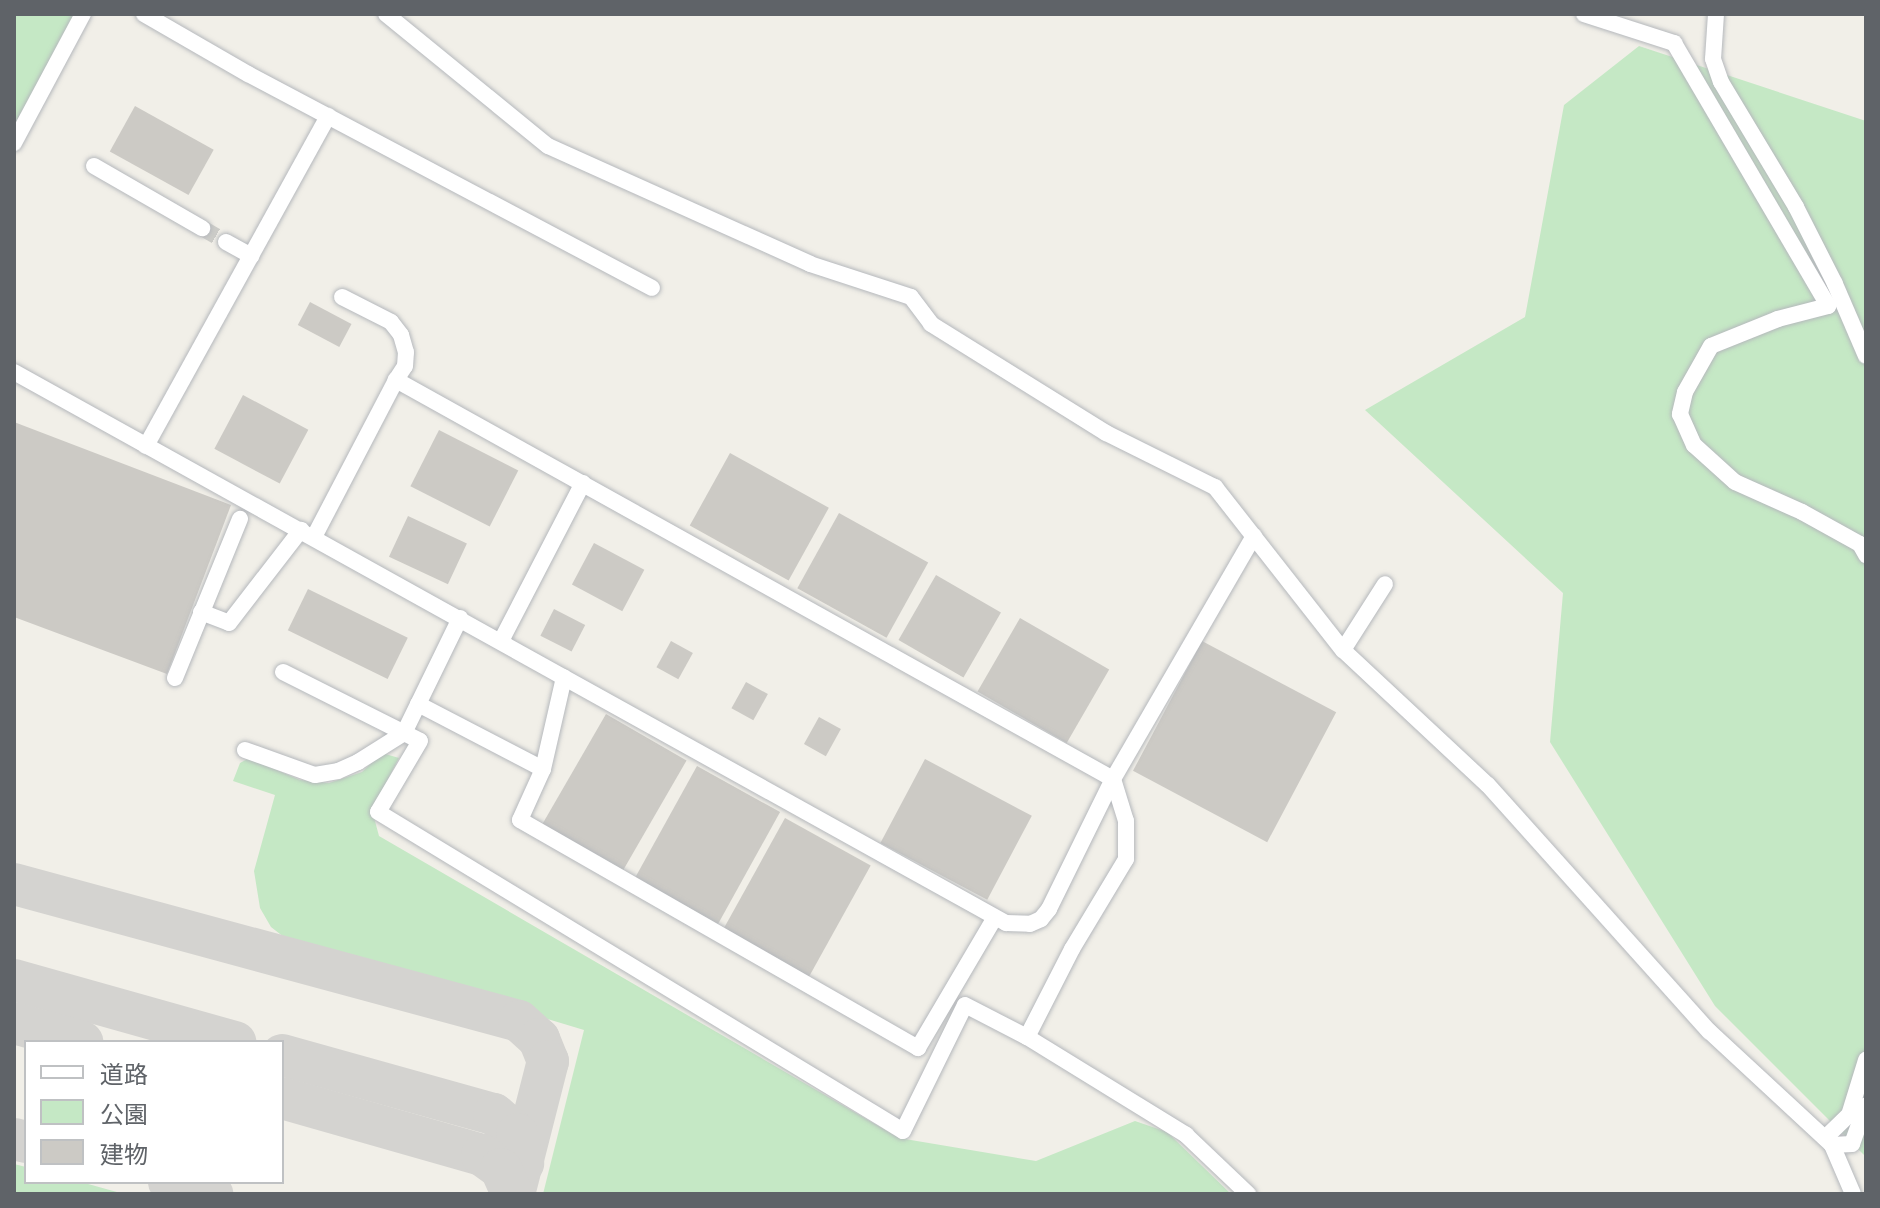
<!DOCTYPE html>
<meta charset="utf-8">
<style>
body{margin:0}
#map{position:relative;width:1880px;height:1208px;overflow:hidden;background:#f1efe8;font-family:"Public Sans","Noto Sans JP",sans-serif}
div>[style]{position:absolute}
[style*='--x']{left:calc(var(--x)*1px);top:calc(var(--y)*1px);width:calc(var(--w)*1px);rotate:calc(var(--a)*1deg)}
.green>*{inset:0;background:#c5e8c5}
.taxiway>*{height:42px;margin:-21px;padding:0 21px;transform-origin:21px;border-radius:21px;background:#d4d3d0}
.building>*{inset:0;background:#cccac5;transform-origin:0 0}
.minor-tunnel>*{height:16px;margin-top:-8px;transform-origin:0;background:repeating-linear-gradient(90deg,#ccccc8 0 16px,transparent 0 24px)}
.roads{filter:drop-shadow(0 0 2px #b5b8bc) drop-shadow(0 0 2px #b5b8bc)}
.minor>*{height:16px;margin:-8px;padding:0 8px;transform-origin:8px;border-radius:8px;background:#fff}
span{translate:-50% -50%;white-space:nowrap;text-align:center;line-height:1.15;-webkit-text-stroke:6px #fff;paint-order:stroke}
.frame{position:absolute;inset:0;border:16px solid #5f6368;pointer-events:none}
.legend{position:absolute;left:24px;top:1040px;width:260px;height:144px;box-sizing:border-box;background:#fff;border:2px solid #bfc1c3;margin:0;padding:10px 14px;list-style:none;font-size:24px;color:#5f6368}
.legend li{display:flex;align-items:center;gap:16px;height:40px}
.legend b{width:40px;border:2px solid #bfc1c3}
</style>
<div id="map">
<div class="green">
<i style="clip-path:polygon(14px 14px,75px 14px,14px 126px)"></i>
<i style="clip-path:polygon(1639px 46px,1866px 121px,1866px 1157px,1715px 1006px,1550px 742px,1563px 593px,1365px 410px,1525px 317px,1564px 105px)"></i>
<i style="clip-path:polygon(382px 753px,399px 758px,372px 810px,379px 836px,899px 1138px,1036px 1161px,1135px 1121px,1167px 1132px,1231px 1194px,543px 1194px,584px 1030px,289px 941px,271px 927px,260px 908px,254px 871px,275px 795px,233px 781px,240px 763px,249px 758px,300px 780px,329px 783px,362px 772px)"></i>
<i style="clip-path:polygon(14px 1164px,26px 1167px,26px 1182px,81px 1182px,124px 1194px,14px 1194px)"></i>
</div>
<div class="taxiway">
<i style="--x:14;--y:884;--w:523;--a:15.18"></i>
<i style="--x:519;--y:1021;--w:27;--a:42"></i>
<i style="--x:539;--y:1039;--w:24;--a:68"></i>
<i style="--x:548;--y:1061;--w:137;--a:104.3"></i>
<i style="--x:14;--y:980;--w:230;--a:15.7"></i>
<i style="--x:14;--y:1023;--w:71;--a:15.6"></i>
<i style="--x:282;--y:1055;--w:220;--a:15.6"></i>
<i style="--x:494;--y:1114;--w:30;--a:41"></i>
<i style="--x:517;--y:1134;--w:30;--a:78"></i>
<i style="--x:282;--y:1098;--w:208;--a:15.9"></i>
<i style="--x:482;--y:1155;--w:24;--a:36"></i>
<i style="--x:501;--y:1169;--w:27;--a:66"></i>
<i style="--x:14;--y:1139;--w:12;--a:14"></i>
<i style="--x:169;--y:1182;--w:45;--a:15.6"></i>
</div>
<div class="building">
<i style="left:135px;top:106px;width:90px;height:52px;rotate:29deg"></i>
<i style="left:310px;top:302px;width:47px;height:26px;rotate:28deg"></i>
<i style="left:243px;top:395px;width:74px;height:61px;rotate:28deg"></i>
<i style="clip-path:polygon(14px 422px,231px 505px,167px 674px,14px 617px)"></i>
<i style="left:439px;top:430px;width:89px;height:63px;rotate:27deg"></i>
<i style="left:730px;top:453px;width:113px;height:83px;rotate:29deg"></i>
<i style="left:839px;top:513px;width:102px;height:86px;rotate:29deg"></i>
<i style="left:408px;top:516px;width:65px;height:45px;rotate:25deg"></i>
<i style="left:594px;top:543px;width:57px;height:47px;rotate:28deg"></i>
<i style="left:936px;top:575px;width:75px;height:75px;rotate:30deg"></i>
<i style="left:308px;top:589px;width:111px;height:46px;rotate:26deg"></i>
<i style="left:554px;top:609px;width:35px;height:30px;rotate:27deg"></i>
<i style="left:1020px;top:618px;width:103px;height:85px;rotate:30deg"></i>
<i style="left:671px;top:641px;width:25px;height:30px;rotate:29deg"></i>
<i style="left:1202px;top:641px;width:152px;height:147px;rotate:28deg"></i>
<i style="left:746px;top:682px;width:25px;height:30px;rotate:29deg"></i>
<i style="left:606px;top:714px;width:93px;height:128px;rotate:30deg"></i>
<i style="left:819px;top:717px;width:25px;height:31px;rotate:29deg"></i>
<i style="left:925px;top:759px;width:121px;height:95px;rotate:28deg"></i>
<i style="left:697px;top:766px;width:95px;height:128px;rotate:29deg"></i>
<i style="left:785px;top:818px;width:98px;height:129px;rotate:29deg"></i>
</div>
<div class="minor-tunnel">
<i style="--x:202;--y:228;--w:28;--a:30"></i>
</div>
<div class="roads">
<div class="minor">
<i style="--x:144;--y:14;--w:120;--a:30"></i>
<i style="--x:248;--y:74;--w:457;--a:27.9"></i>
<i style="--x:386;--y:14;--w:209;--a:39.2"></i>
<i style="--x:548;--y:146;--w:287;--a:24.2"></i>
<i style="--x:810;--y:264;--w:106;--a:18.1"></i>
<i style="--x:911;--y:297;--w:34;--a:53"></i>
<i style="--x:931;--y:324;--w:206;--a:31.9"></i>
<i style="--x:1106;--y:433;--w:122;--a:26.4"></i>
<i style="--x:1215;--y:487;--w:207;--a:51.9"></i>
<i style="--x:1343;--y:650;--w:198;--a:43"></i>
<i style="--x:1488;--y:785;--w:331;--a:48.1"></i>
<i style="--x:1709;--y:1031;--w:168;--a:42.8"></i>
<i style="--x:1832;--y:1145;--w:53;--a:66.8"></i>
<i style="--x:1584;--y:14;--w:95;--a:17.9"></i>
<i style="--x:1674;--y:43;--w:305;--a:59.6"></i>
<i style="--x:1828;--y:306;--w:52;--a:165.4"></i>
<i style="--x:1778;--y:319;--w:72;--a:158.1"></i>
<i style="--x:1711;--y:346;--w:53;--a:119.5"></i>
<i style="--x:1685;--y:392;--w:23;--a:103"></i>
<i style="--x:1680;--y:414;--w:34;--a:66"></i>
<i style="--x:1694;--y:445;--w:55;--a:42.1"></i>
<i style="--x:1735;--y:482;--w:73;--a:24.1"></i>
<i style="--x:1802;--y:512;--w:66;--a:28.9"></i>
<i style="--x:1860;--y:544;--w:13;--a:61"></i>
<i style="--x:1716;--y:14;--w:45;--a:93.8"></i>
<i style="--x:1713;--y:59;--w:24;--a:71"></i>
<i style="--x:1721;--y:82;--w:146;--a:59"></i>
<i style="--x:1796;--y:207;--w:86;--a:63.1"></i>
<i style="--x:1835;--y:284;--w:78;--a:66.7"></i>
<i style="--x:14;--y:143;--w:146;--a:-61.9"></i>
<i style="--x:94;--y:166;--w:125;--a:29.9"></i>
<i style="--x:226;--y:242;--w:29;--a:29"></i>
<i style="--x:342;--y:297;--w:55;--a:27"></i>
<i style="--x:391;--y:322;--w:16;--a:52"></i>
<i style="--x:401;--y:335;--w:18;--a:74"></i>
<i style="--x:406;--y:352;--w:14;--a:94"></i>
<i style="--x:405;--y:366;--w:17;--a:123"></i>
<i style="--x:14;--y:372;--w:1135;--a:29.05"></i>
<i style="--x:1006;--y:923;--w:24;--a:2"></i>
<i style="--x:1030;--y:924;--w:12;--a:-24"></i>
<i style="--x:1041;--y:919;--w:13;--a:-51"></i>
<i style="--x:1049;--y:909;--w:145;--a:-63.8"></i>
<i style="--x:1113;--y:779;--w:281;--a:-59.9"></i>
<i style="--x:146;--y:446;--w:377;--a:-61.1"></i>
<i style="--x:201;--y:612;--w:30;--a:21"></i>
<i style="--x:229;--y:623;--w:118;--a:-52.3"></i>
<i style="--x:501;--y:641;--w:178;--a:-62.6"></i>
<i style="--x:1343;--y:650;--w:78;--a:-57.5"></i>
<i style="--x:283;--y:672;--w:153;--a:26.7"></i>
<i style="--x:420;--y:741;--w:82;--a:120.6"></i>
<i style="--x:378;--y:812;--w:614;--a:31.28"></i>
<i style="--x:903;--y:1131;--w:140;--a:-63.8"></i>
<i style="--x:965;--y:1005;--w:70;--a:27.3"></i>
<i style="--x:1027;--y:1037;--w:99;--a:-62.9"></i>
<i style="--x:1072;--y:949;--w:105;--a:-59"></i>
<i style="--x:1126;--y:859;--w:38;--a:-90"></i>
<i style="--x:1126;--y:821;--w:44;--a:-107.2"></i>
<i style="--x:1113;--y:779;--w:821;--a:-150.9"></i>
<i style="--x:396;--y:380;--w:177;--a:117.6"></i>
<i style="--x:175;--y:678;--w:172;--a:-67.8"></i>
<i style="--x:418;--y:704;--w:141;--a:27.5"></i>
<i style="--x:543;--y:769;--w:56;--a:114.3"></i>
<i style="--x:520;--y:820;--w:459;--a:29.8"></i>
<i style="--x:918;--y:1048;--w:150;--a:-59.5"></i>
<i style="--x:245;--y:750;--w:74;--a:19.7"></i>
<i style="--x:315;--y:775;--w:23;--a:-10"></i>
<i style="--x:338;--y:771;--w:22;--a:-24"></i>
<i style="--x:358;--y:762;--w:54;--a:-32.2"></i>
<i style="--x:404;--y:733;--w:128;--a:-64"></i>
<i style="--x:543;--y:769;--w:94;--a:-77.1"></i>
<i style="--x:1027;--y:1037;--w:187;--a:31.6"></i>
<i style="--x:1186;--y:1135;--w:86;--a:43.6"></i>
<i style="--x:1825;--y:1138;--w:33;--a:-44"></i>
<i style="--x:1849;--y:1115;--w:58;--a:-72.8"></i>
<i style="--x:1832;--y:1145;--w:20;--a:-3"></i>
<i style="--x:1852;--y:1144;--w:41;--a:-70.3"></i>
</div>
</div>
<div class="frame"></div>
<ul class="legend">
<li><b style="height:10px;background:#fff"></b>道路</li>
<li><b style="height:22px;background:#c5e8c5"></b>公園</li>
<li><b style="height:22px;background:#cccac5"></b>建物</li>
</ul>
</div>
